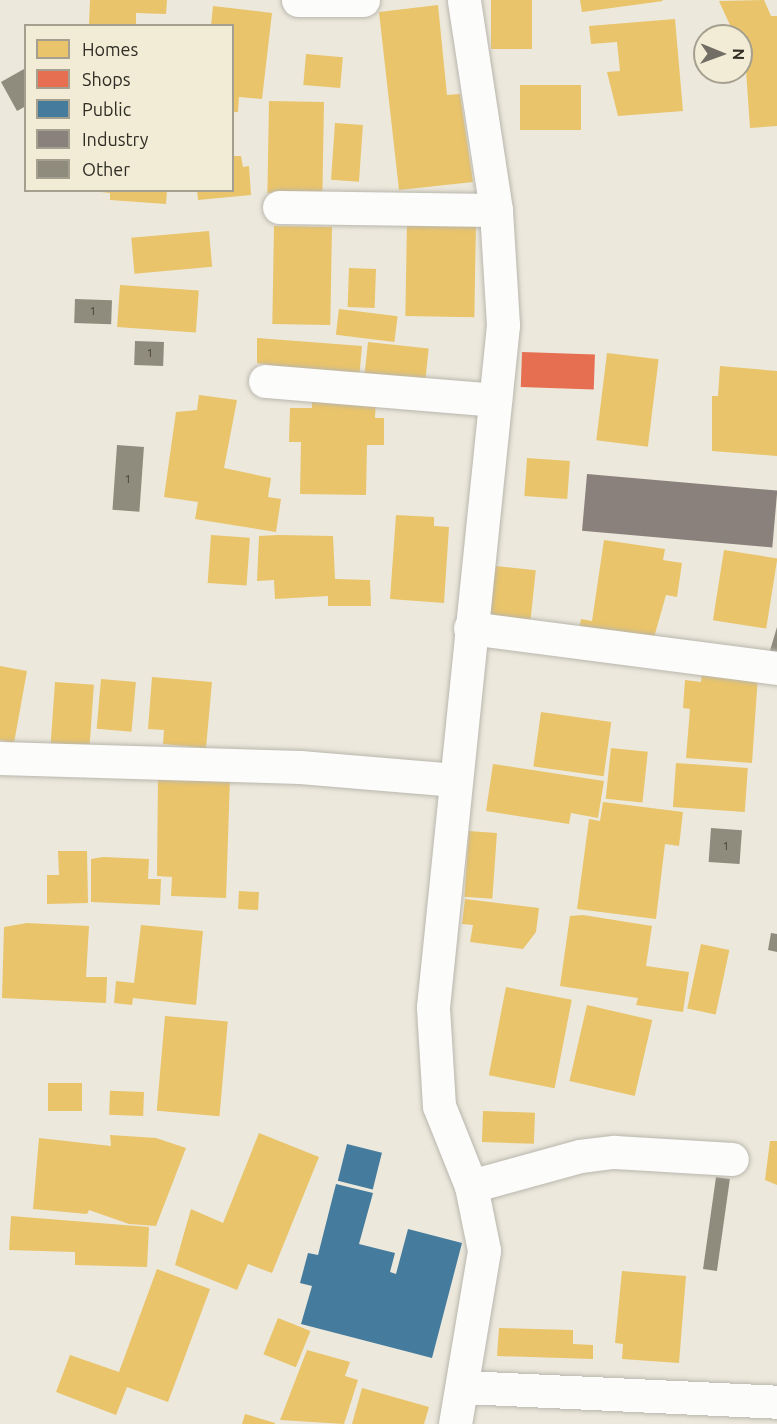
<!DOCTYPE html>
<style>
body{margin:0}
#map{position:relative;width:777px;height:1424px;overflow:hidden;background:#ece8dc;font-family:Ubuntu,sans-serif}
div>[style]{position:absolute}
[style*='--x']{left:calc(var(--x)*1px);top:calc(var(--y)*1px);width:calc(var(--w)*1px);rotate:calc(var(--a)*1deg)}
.homes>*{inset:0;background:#e9c46a;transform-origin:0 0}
.shops>*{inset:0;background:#e76f51;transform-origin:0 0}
.public>*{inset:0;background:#457b9d;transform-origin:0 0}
.industry>*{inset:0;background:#8a817c;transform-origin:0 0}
.building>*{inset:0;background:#8f8b7d;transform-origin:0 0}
.roads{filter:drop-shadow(0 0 2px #b9b6ad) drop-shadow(0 0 2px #b9b6ad)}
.minor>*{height:33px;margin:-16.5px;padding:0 16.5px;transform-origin:16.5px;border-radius:16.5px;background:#fcfcfa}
span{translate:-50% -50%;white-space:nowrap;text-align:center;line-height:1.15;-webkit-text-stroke:6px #f2ebd6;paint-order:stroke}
.number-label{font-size:12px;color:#48443b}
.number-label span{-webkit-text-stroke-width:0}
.legend{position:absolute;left:24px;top:24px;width:210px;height:168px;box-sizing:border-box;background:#f2ebd6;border:2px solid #a49f8f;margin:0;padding:8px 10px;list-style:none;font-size:18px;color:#302d25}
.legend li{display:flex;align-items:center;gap:12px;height:30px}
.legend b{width:30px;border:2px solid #a49f8f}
.north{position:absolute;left:693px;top:24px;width:60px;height:60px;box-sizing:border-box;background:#f2ebd6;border:2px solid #a49f8f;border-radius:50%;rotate:91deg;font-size:16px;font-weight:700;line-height:24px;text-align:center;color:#302d25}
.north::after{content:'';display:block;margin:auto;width:21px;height:27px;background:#726e65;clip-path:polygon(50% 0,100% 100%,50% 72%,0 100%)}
</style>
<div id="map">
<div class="homes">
<i style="clip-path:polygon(90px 0,167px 0,166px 14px,136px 13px,136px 26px,89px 26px)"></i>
<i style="left:491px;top:0;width:41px;height:49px"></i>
<i style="clip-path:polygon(580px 0,662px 0,663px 1px,582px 12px)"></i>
<i style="clip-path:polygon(764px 0,771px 16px,777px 16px,777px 126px,750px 128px,744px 41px,741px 33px,735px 36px,719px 1px)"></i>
<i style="clip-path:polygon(438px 5px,447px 95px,460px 94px,473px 182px,399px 190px,379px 12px)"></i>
<i style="clip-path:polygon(213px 6px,272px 13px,262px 99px,239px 97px,238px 112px,232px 112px,232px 26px,211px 26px)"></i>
<i style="clip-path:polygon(675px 19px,683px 111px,618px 116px,607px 72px,620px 71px,617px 42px,591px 44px,589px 26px)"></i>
<i style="left:306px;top:54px;width:37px;height:31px;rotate:5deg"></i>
<i style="left:581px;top:85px;width:45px;height:61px;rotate:90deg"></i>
<i style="left:269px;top:101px;width:55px;height:92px;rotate:1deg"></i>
<i style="left:335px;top:123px;width:28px;height:57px;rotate:4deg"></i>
<i style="clip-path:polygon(232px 156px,241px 156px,243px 167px,249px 166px,251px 195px,198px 200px,197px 190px,232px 190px)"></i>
<i style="clip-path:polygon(167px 190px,166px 204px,110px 200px,110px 193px,101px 192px)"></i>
<i style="left:407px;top:221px;width:69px;height:95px;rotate:1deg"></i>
<i style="left:274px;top:226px;width:58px;height:98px;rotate:1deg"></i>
<i style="left:209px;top:231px;width:36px;height:78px;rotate:85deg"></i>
<i style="left:349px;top:268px;width:27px;height:39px;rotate:2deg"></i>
<i style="left:120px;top:285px;width:79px;height:42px;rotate:4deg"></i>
<i style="left:339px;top:309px;width:59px;height:26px;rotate:7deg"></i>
<i style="clip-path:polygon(257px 338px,362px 346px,359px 379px,257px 363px)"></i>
<i style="left:368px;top:342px;width:61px;height:33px;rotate:6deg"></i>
<i style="left:607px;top:353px;width:52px;height:88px;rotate:7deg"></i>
<i style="clip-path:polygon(720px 366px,777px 371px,777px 456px,712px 451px,712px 396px,718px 396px)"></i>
<i style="clip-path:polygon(199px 395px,237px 400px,224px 468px,271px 478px,268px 497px,281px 499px,276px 532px,195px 519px,198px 502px,164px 497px,176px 412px,197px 410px)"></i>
<i style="clip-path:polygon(312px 398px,376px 400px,375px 418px,384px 418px,384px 445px,367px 445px,366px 495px,300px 494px,301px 442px,289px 442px,290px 408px,312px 408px)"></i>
<i style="left:527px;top:458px;width:43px;height:38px;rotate:4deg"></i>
<i style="clip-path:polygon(396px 515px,434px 517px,434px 526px,449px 527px,444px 603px,390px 599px)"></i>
<i style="left:211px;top:535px;width:39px;height:48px;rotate:4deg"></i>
<i style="clip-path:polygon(278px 535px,333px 536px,335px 579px,370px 580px,371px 606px,328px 606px,328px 596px,275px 599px,274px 580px,257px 581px,259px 536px)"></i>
<i style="clip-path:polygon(604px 540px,665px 549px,663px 560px,682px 563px,677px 597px,666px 595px,653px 641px,579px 630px,581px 619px,592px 621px)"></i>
<i style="left:724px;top:550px;width:54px;height:71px;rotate:9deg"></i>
<i style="left:495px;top:566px;width:41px;height:50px;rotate:6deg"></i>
<i style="clip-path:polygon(0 666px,27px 671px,14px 743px,0 740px)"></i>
<i style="clip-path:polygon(702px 670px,758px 675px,752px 763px,686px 758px,690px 709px,683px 708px,685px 680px,701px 682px)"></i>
<i style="clip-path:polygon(152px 677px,212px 682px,206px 748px,163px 744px,164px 730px,148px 729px)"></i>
<i style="left:101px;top:679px;width:35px;height:50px;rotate:5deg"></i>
<i style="left:55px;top:682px;width:39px;height:63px;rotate:4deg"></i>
<i style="left:541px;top:712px;width:71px;height:55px;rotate:8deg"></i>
<i style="left:611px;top:748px;width:37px;height:51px;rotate:6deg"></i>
<i style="left:676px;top:763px;width:72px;height:44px;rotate:4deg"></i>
<i style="clip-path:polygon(493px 764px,604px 781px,598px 818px,571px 813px,569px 824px,486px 811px)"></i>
<i style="clip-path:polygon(158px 775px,230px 778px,226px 898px,171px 896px,172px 877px,157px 876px)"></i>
<i style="clip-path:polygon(603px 802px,683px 812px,679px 846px,665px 844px,656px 919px,577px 909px,589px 819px,600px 821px)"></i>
<i style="left:469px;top:831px;width:28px;height:66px;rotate:4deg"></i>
<i style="clip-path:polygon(58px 851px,87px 851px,88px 903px,47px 904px,47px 875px,59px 875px)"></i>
<i style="clip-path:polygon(103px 857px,149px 859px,148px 879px,161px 879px,160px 905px,91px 902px,91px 859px)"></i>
<i style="left:239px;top:891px;width:20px;height:18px;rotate:3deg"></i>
<i style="clip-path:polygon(465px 899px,539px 908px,536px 932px,523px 949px,470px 942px,473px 925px,462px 924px)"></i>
<i style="clip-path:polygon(583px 915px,652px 926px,646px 966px,689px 972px,683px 1012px,636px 1005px,638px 998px,560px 986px,570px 916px)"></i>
<i style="clip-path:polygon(27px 923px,89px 926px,86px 977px,107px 977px,106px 1003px,2px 998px,4px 927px)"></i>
<i style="clip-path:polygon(141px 925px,203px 931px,196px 1005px,133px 998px,132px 1005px,114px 1003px,116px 981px,134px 983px)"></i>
<i style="left:701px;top:944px;width:29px;height:66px;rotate:12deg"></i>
<i style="left:506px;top:987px;width:67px;height:90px;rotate:11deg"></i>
<i style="left:587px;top:1005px;width:67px;height:78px;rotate:13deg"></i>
<i style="left:165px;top:1016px;width:63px;height:95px;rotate:5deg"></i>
<i style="left:82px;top:1083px;width:28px;height:34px;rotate:90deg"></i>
<i style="left:144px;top:1092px;width:24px;height:34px;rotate:92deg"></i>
<i style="left:483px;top:1111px;width:52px;height:31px;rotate:2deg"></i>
<i style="clip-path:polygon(259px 1133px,319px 1157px,272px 1273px,248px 1264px,237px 1290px,175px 1265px,191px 1209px,223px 1223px)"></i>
<i style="clip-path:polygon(110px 1135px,156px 1138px,186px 1148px,156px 1226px,129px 1224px,89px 1210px,87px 1214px,33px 1209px,39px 1138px,111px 1146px)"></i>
<i style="clip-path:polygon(770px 1141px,777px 1141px,777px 1185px,765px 1180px)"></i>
<i style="clip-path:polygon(11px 1216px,149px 1227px,147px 1267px,75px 1265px,75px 1252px,9px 1250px)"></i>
<i style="clip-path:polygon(157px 1269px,210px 1289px,168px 1402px,127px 1387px,116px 1415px,56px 1392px,70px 1355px,119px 1372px)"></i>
<i style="clip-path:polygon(622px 1271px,686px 1276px,679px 1363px,622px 1359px,623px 1344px,615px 1343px)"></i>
<i style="left:278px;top:1318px;width:35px;height:39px;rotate:22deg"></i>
<i style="clip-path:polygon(499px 1328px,573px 1330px,573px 1344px,593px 1345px,593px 1359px,497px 1356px)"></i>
<i style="clip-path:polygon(307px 1350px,350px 1362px,345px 1376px,358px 1380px,344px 1424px,280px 1420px)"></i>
<i style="clip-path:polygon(362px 1388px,429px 1407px,424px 1424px,352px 1424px)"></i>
<i style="clip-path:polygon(245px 1414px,275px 1423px,275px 1424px,242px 1424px)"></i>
</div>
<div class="shops">
<i style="left:522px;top:352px;width:73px;height:35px;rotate:2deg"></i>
</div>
<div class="public">
<i style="left:347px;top:1144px;width:36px;height:38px;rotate:14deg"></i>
<i style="clip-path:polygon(336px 1184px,373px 1193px,359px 1244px,395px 1253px,390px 1272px,396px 1274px,408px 1229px,462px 1243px,432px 1358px,301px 1324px,312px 1286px,300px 1283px,308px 1253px,318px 1255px)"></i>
</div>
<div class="industry">
<i style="left:587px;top:474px;width:191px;height:57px;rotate:5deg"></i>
</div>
<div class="building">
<i style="clip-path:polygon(24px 69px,26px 106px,17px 111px,1px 82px)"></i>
<i style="left:75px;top:299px;width:37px;height:24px;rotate:2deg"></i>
<i style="left:135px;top:341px;width:29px;height:24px;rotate:2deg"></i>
<i style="left:117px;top:445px;width:27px;height:65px;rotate:4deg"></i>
<i style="clip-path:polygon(777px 627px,777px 656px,769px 654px)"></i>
<i style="left:711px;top:828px;width:31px;height:34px;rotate:4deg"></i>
<i style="clip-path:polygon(771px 933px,777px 934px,777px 952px,768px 950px)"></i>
<i style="left:716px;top:1177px;width:14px;height:93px;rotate:8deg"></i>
</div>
<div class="roads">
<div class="minor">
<i style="--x:298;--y:0;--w:65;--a:0"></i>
<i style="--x:279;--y:207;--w:217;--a:0.8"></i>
<i style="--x:265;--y:381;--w:231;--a:4.7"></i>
<i style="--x:470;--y:628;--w:310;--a:7.4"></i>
<i style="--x:0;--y:758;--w:300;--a:1.7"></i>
<i style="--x:300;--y:767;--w:156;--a:4.8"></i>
<i style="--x:471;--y:1186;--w:113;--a:-15.4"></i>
<i style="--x:580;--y:1156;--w:35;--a:-7"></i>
<i style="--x:615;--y:1152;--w:117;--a:3.4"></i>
<i style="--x:464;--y:1387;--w:313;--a:2.7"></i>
<i style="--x:455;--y:1424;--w:176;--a:-80.5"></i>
<i style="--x:484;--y:1250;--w:65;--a:-101.5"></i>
<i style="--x:471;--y:1186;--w:86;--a:-111.8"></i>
<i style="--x:439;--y:1106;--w:99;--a:-93.5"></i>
<i style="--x:433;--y:1007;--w:686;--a:-84.14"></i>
<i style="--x:503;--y:325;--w:115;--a:-93.5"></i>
<i style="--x:496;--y:210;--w:212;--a:-98.7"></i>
</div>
</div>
<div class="number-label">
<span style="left:93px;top:311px">1</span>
<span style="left:150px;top:353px">1</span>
<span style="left:128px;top:479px">1</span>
<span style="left:726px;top:846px">1</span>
</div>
<ul class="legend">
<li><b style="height:16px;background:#e9c46a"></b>Homes</li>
<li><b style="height:16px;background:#e76f51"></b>Shops</li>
<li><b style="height:16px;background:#457b9d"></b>Public</li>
<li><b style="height:16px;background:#8a817c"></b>Industry</li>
<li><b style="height:16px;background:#8f8b7d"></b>Other</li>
</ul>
<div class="north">N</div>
</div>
